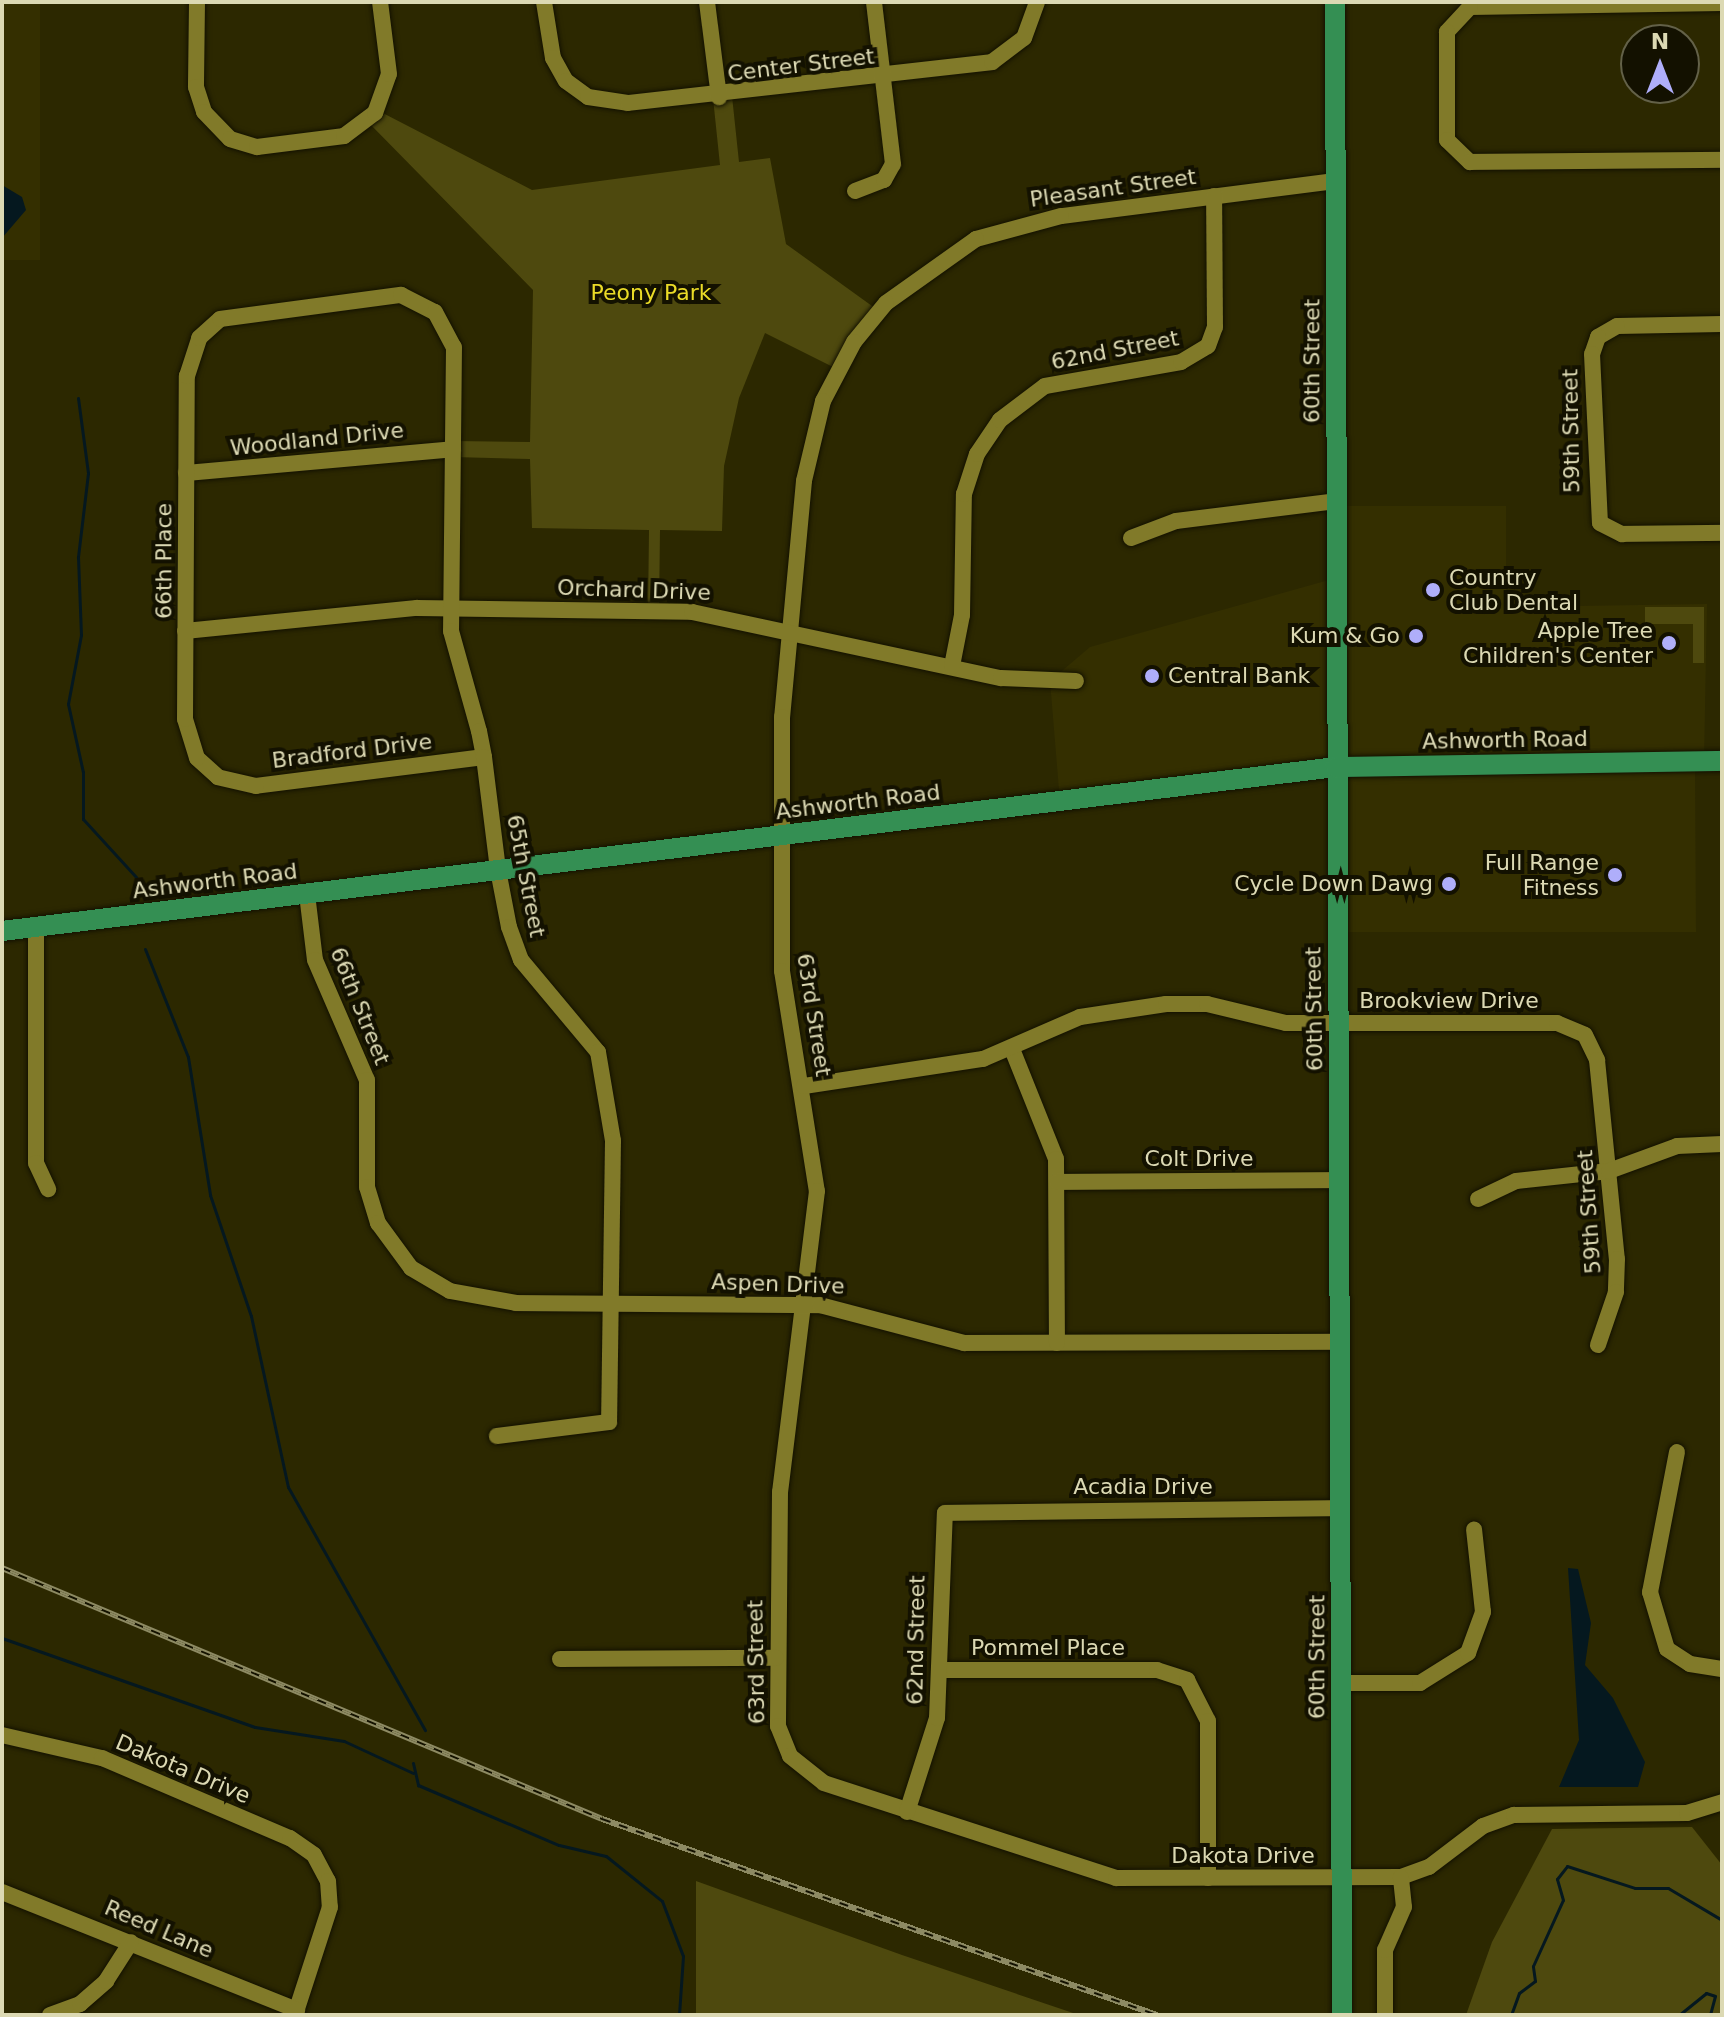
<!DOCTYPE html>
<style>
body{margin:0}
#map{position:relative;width:1724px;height:2017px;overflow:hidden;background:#2c2800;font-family:"DejaVu Sans",sans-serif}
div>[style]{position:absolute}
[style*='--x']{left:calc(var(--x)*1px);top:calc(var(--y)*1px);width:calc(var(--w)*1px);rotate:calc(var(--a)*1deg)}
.built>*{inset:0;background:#342f00;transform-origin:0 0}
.green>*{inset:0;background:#4e490e}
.water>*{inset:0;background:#05181f}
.stream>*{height:3px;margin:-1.5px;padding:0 1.5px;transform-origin:1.5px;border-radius:1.5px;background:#05181f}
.roads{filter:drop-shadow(0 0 2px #131100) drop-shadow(0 0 2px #131100)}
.minor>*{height:16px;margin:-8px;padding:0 8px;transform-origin:8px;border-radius:8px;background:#817a29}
.major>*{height:20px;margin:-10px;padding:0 10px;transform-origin:10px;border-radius:10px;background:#348f53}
.rail>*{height:6px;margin-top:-3px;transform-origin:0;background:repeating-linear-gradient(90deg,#131100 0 9px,#8d8a63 0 18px);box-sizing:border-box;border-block:2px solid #8d8a63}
.dots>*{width:22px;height:22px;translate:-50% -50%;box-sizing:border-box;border:4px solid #131100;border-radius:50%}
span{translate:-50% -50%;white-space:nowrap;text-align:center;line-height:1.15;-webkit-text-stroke:8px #131100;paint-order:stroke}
.street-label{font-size:22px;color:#dcd9b3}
.park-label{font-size:22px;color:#eadb27}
.poi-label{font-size:22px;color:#dcd9b3}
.left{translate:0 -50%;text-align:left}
.right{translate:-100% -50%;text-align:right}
.frame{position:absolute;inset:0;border:4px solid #dcd9b3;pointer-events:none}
.north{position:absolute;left:1620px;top:24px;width:80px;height:80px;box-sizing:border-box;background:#131100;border:2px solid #636148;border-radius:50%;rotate:0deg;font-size:22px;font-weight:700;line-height:32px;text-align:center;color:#dcd9b3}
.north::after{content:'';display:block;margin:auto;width:28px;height:36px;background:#afaefa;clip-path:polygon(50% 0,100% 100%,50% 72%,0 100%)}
</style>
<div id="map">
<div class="built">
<i style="left:2px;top:2px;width:38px;height:258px"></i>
<i style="clip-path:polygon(1336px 506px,1506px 506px,1506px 607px,1707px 604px,1704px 761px,1695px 762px,1696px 932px,1337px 932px,1336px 767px,1060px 802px,1050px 681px,1090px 647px,1336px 578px)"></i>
</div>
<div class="green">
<i style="clip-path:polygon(732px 96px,739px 162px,770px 158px,786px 244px,879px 311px,837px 369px,765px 333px,739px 398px,724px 466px,722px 531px,660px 530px,659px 611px,648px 611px,649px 530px,532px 528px,530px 459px,453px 457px,453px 441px,530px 442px,533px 290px,368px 122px,377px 110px,532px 190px,720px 165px,713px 98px)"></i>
<i style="clip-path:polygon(1645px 607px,1704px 607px,1704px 663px,1693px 663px,1693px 624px,1645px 624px)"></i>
<i style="clip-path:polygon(1692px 1827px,1722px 1865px,1722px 2015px,1466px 2015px,1492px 1942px,1552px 1829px)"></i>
<i style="clip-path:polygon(696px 1881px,902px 1955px,1079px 2015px,696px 2015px)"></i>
</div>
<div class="water">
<i style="clip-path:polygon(2px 185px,22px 197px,26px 210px,2px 238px)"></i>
<i style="clip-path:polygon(1568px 1568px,1578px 1569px,1591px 1623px,1585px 1665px,1613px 1698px,1645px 1762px,1638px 1787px,1559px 1787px,1579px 1740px)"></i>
</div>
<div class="stream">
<i style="--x:78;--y:398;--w:76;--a:82.4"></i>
<i style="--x:88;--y:473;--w:85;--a:96.8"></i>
<i style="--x:78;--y:557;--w:78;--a:87.8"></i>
<i style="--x:81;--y:635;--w:70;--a:100.7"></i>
<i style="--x:68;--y:704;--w:70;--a:77.6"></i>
<i style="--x:83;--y:772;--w:47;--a:90"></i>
<i style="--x:83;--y:819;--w:79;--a:47.6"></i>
<i style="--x:145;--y:949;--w:116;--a:68.3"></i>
<i style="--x:188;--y:1057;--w:140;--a:80.9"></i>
<i style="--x:210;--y:1195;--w:128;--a:71.3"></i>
<i style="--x:251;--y:1316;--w:175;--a:77.8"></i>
<i style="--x:288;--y:1487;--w:279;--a:60.6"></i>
<i style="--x:2;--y:1638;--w:268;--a:19.4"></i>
<i style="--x:255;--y:1727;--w:90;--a:8.9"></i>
<i style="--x:344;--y:1741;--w:76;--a:24.9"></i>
<i style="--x:413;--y:1763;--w:23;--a:77"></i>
<i style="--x:418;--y:1785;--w:153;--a:23.1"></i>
<i style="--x:559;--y:1845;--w:48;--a:13.2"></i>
<i style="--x:606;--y:1856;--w:72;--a:38.8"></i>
<i style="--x:662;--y:1901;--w:59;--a:69.1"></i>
<i style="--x:683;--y:1956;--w:59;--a:93.9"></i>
<i style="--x:1511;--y:2015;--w:23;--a:-70"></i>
<i style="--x:1519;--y:1993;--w:20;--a:-37"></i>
<i style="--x:1535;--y:1981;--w:15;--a:-98"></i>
<i style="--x:1533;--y:1966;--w:72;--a:-65.6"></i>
<i style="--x:1563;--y:1900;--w:22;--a:-106"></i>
<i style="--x:1557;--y:1879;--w:16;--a:-52"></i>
<i style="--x:1567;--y:1866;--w:71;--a:17.9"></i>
<i style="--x:1635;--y:1888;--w:33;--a:0"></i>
<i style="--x:1668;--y:1888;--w:63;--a:30.7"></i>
<i style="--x:1679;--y:2015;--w:35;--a:-39"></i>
<i style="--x:1706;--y:1993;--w:9;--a:18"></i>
<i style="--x:1715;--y:1996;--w:20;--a:105"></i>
</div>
<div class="roads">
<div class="minor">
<i style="--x:197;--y:2;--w:85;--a:90.7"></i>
<i style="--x:196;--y:87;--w:26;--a:72"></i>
<i style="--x:204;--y:112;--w:37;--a:46"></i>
<i style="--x:230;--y:139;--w:28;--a:17"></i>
<i style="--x:257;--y:147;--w:88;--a:-7.2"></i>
<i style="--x:344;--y:136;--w:39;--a:-37"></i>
<i style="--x:375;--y:113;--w:41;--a:-70.3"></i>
<i style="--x:389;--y:74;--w:73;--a:-97.1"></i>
<i style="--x:544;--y:2;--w:57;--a:80.9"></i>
<i style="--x:553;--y:58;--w:26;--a:61"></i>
<i style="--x:566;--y:81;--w:27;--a:36"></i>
<i style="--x:588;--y:97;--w:40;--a:8.5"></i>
<i style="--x:628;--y:103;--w:366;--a:-6.4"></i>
<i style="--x:992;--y:62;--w:40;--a:-37"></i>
<i style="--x:1024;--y:38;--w:38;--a:-70"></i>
<i style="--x:707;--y:2;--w:96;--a:82.8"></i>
<i style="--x:1722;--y:3;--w:252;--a:179.1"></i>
<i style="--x:1470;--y:7;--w:34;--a:133"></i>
<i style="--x:1447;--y:32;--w:108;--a:90"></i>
<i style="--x:1447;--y:140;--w:32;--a:44"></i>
<i style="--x:1470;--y:162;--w:252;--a:-0.5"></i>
<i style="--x:1335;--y:181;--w:276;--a:172.7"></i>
<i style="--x:1061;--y:216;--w:88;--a:164.9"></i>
<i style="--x:976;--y:239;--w:110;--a:144.6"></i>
<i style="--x:886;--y:303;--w:50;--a:129.4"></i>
<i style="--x:854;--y:342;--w:67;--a:117.7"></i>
<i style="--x:823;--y:401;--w:82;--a:103.4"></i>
<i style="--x:804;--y:481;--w:237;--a:95.3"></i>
<i style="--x:782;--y:717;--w:254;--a:90"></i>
<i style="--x:782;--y:971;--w:223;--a:81"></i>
<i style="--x:817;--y:1191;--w:303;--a:97"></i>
<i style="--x:780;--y:1492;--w:234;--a:90.5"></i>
<i style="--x:778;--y:1726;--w:32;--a:68"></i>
<i style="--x:790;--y:1756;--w:43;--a:38.5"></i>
<i style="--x:824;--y:1783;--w:307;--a:18"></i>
<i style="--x:1116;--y:1878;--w:285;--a:-0.2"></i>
<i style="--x:1401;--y:1877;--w:30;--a:-20"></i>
<i style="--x:1429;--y:1867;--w:68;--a:-37.2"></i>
<i style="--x:1483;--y:1826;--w:33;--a:-20"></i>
<i style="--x:1514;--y:1815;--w:173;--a:-0.7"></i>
<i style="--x:1687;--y:1813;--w:37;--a:-17"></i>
<i style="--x:855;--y:191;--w:31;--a:-21"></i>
<i style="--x:884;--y:180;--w:18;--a:-61"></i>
<i style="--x:893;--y:164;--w:163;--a:-96.7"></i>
<i style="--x:1722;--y:324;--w:105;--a:178.9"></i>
<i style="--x:1617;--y:326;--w:22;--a:150"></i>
<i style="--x:1598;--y:337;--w:18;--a:109"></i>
<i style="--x:1592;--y:354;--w:169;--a:87.3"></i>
<i style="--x:1600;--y:523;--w:25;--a:27"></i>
<i style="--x:1622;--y:534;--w:100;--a:-0.6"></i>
<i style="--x:186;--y:473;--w:268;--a:-5.1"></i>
<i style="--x:1131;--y:538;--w:48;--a:-20.7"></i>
<i style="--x:1176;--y:521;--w:161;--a:-7.1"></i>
<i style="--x:185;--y:631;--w:233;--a:-5.7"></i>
<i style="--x:417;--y:608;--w:275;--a:0.8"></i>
<i style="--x:692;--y:612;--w:316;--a:12.1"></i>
<i style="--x:1001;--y:678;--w:75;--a:2.3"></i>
<i style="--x:952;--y:666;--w:52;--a:-78.9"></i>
<i style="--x:962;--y:615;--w:121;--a:-89.1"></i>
<i style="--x:964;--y:494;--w:42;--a:-72"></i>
<i style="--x:977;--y:454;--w:41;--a:-55.9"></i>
<i style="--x:1000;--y:420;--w:56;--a:-37.1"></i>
<i style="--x:1045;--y:386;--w:138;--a:-10"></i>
<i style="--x:1181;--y:362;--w:31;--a:-31"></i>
<i style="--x:1208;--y:346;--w:20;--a:-70"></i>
<i style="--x:1215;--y:327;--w:131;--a:-90.4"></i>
<i style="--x:484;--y:757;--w:230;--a:172.8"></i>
<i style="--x:256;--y:786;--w:39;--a:-167"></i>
<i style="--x:218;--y:777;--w:28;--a:-138"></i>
<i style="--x:197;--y:758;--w:41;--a:-107.1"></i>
<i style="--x:185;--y:719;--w:343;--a:-89.7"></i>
<i style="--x:187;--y:376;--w:40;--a:-72"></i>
<i style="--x:199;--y:338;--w:28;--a:-42"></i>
<i style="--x:220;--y:319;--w:183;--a:-7.6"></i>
<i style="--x:401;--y:295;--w:38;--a:27"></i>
<i style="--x:435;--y:312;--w:40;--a:62"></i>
<i style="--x:454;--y:347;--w:284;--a:90.6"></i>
<i style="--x:451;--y:631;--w:104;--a:74.4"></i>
<i style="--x:479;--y:731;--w:26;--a:79"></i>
<i style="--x:484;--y:757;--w:114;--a:82.9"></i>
<i style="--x:498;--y:870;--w:58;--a:79.1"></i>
<i style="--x:509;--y:927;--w:35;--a:70"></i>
<i style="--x:521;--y:960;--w:120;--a:50.1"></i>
<i style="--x:598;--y:1052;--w:90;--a:80.4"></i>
<i style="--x:613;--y:1141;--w:281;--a:90.8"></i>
<i style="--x:609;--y:1422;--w:113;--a:172.9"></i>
<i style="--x:307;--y:894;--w:66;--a:83.1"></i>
<i style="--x:315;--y:960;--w:131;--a:66.6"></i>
<i style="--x:367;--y:1080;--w:107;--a:90"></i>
<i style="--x:367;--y:1187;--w:38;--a:73"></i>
<i style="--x:378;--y:1223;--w:56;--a:53.7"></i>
<i style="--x:411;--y:1268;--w:45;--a:30.5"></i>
<i style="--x:450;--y:1291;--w:67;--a:10.3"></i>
<i style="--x:516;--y:1303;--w:304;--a:0.4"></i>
<i style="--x:820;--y:1305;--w:149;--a:14.8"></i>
<i style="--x:964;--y:1343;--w:377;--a:-0.2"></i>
<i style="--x:36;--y:927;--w:236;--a:90"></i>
<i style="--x:36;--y:1163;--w:29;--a:65"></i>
<i style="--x:1012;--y:1049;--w:118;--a:68.2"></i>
<i style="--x:1056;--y:1159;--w:184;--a:89.7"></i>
<i style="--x:804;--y:1086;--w:181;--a:-8.6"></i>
<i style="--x:983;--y:1059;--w:106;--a:-23.4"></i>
<i style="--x:1080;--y:1017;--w:87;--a:-8.6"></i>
<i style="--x:1166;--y:1004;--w:41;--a:0"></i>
<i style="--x:1207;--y:1004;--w:81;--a:13.5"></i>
<i style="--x:1286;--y:1023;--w:271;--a:0"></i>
<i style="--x:1557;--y:1023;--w:30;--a:23"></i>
<i style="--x:1585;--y:1035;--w:28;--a:64"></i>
<i style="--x:1597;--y:1060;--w:200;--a:84.3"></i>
<i style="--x:1617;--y:1259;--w:33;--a:92"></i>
<i style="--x:1616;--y:1292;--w:56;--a:108.8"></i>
<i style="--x:1057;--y:1182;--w:283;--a:-0.4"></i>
<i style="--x:1478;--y:1199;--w:42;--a:-25.3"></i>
<i style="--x:1516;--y:1181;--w:94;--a:-6.1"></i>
<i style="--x:1609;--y:1171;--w:72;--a:-20.2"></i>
<i style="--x:1677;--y:1146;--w:45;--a:-2.5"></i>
<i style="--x:1677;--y:1452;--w:143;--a:100.9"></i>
<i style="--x:1650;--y:1592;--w:59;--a:73.4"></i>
<i style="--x:1667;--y:1649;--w:27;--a:33"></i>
<i style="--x:1690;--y:1664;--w:32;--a:9"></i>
<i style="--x:560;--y:1659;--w:216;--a:-0.3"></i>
<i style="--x:939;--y:1670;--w:218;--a:0"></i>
<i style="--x:1157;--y:1670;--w:32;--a:18"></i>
<i style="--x:1187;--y:1680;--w:46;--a:62.9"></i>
<i style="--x:1208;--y:1721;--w:157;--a:90"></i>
<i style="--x:1341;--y:1683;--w:79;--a:0"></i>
<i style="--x:1420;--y:1683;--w:57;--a:-32"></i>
<i style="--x:1468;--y:1653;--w:44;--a:-69.9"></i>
<i style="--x:1483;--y:1612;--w:83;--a:-96.2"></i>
<i style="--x:2;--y:1735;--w:103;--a:13"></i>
<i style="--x:102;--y:1758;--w:204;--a:23.1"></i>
<i style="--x:290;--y:1838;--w:29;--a:35"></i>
<i style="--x:314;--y:1855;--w:30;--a:62"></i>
<i style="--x:328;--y:1881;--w:26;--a:86"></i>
<i style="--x:330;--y:1907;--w:114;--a:108"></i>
<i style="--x:907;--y:1812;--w:99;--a:-72.3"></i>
<i style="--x:937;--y:1718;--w:205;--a:-87.8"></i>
<i style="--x:945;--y:1513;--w:396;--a:-0.7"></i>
<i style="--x:2;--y:1892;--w:318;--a:21.8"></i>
<i style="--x:50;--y:2015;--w:32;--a:-20"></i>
<i style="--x:80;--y:2004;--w:35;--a:-41"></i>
<i style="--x:106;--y:1981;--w:46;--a:-57.3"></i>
<i style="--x:1385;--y:2015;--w:65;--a:-90"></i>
<i style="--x:1385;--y:1950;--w:47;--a:-66.2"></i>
<i style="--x:1404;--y:1907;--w:30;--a:-96"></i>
</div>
<div class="major">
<i style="--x:1335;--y:2;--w:2013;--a:89.8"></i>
<i style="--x:2;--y:931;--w:1344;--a:-7.01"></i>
<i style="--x:1336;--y:767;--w:386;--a:-0.9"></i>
</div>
</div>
<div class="rail">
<i style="--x:2;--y:1568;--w:650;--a:22.7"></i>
<i style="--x:602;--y:1819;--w:589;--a:19.45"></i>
</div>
<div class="dots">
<i style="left:1433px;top:590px;background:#afaefa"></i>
<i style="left:1416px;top:636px;background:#afaefa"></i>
<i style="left:1669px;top:643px;background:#afaefa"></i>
<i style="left:1152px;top:676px;background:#afaefa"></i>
<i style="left:1615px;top:875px;background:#afaefa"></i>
<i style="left:1449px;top:884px;background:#afaefa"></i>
</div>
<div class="street-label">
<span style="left:801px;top:65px;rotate:-7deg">Center Street</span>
<span style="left:1113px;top:188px;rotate:-8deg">Pleasant Street</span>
<span style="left:1115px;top:350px;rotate:-11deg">62nd Street</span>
<span style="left:1312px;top:361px;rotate:-90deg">60th Street</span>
<span style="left:1571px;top:431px;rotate:-91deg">59th Street</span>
<span style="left:317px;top:439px;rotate:-6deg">Woodland Drive</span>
<span style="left:164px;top:561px;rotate:-90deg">66th Place</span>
<span style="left:634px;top:590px;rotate:2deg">Orchard Drive</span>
<span style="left:1505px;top:740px;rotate:-1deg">Ashworth Road</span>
<span style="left:352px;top:751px;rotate:-7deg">Bradford Drive</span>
<span style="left:858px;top:802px;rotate:-7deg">Ashworth Road</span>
<span style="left:526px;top:876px;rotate:79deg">65th Street</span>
<span style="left:215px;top:881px;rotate:-7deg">Ashworth Road</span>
<span style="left:1449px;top:1001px">Brookview Drive</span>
<span style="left:360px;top:1006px;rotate:68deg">66th Street</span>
<span style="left:1314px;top:1009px;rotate:-91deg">60th Street</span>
<span style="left:814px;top:1015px;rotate:81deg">63rd Street</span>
<span style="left:1199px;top:1159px">Colt Drive</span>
<span style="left:1589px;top:1212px;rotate:-94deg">59th Street</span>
<span style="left:778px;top:1284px;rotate:2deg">Aspen Drive</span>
<span style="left:1143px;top:1487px">Acadia Drive</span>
<span style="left:916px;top:1640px;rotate:-89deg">62nd Street</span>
<span style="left:1048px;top:1648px">Pommel Place</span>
<span style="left:1317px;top:1657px;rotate:-90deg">60th Street</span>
<span style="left:756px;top:1662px;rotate:-91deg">63rd Street</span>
<span style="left:183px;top:1769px;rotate:23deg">Dakota Drive</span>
<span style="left:1243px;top:1856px">Dakota Drive</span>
<span style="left:159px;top:1929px;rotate:23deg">Reed Lane</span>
</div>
<div class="park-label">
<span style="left:651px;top:293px">Peony Park</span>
</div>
<div class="poi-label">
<span class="left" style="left:1449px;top:590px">Country<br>Club Dental</span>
<span class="right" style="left:1653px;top:643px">Apple Tree<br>Children's Center</span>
<span class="right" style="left:1400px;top:636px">Kum &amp; Go</span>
<span class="left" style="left:1168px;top:676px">Central Bank</span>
<span class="right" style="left:1599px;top:875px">Full Range<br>Fitness</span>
<span class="right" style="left:1433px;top:884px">Cycle Down Dawg</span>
</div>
<div class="frame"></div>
<div class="north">N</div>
</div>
